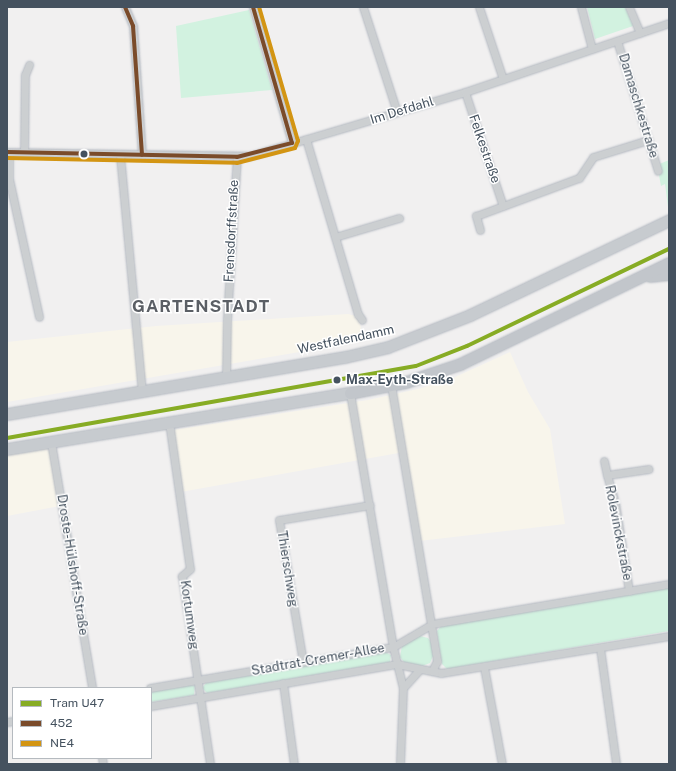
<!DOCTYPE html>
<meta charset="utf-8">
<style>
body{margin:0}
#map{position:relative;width:676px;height:771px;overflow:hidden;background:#f1f0f0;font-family:"Public Sans",sans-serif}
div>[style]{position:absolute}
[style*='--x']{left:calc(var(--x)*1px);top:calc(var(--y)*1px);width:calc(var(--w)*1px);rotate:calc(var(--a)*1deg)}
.commercial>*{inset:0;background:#f8f5eb}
.green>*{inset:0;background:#d2f2e0}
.roads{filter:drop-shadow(0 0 1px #b4b9c1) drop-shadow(0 0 1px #b4b9c1)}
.minor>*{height:7px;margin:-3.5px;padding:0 3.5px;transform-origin:3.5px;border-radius:3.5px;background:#cccfd1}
.primary>*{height:11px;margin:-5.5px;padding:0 5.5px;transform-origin:5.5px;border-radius:5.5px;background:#c7cbcf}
.trunk>*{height:11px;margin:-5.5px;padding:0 5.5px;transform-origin:5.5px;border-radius:5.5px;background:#c2c6cb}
.bus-1>*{height:4px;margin:-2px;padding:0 2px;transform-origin:2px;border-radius:2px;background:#7a4b2a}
.bus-2>*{height:4px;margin:-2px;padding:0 2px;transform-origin:2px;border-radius:2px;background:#d39513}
.tram-1>*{height:4px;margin:-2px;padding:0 2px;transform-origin:2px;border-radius:2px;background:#87ac24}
.dots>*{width:11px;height:11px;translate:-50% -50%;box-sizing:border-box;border:2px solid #fff;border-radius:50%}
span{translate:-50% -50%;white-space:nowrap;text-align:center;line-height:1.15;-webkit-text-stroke:3px #fff;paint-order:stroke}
.street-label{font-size:13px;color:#45525f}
.stop-label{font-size:13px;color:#45525f;font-weight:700}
.left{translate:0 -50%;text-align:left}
.district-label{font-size:17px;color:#5b5f65;font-weight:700;letter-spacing:1px}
.frame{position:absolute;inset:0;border:8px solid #45525f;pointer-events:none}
.legend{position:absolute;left:12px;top:687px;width:140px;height:72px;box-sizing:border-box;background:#fff;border:1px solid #b5babf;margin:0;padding:5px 7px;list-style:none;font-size:12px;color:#45525f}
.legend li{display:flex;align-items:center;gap:8px;height:20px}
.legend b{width:20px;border:1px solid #b5babf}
</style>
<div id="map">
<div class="commercial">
<i style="clip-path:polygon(348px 314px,356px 316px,359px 320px,364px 341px,7px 402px,7px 342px,156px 326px)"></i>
<i style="clip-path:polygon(510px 352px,528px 392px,550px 429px,565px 524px,419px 541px,404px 452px,181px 492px,173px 430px,368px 400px,422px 388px,453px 378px)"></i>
<i style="clip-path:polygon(50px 447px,60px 506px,7px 516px,7px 454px)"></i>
</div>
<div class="green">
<i style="clip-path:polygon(587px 7px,625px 7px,633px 26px,595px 39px)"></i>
<i style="clip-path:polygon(249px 10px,272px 90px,181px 98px,176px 26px)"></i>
<i style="clip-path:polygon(669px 160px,669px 207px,668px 207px,665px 184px,661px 186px,657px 165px)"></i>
<i style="clip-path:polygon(669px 587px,669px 631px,447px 669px,442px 664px,437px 631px,441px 626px)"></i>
<i style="clip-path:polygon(420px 636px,428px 638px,431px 642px,433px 656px,430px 663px,422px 666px,404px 662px,400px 657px,402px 646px)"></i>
<i style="clip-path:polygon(385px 652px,391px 655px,390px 662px,207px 693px,202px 688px,206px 683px)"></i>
<i style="clip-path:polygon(191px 685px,195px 686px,194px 695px,151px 702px,151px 692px)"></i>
</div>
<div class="roads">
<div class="minor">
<i style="--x:125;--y:7;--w:21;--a:67"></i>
<i style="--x:133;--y:26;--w:129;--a:86"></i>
<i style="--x:253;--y:7;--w:141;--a:74"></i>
<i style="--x:363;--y:7;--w:110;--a:72.1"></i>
<i style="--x:479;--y:7;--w:76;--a:71.6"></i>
<i style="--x:581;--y:7;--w:43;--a:75.3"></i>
<i style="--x:629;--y:7;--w:28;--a:67"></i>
<i style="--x:617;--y:41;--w:136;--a:72.5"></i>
<i style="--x:465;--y:92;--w:120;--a:71.6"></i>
<i style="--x:306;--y:139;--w:183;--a:73.5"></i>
<i style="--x:358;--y:314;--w:7;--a:56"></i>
<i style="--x:7;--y:152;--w:242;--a:0.9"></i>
<i style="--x:249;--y:156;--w:225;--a:-16.5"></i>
<i style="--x:465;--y:92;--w:215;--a:-18.7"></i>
<i style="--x:9;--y:152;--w:27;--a:90"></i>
<i style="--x:9;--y:179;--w:141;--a:77.7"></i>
<i style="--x:24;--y:152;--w:77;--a:-89.3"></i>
<i style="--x:25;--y:75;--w:11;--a:-68"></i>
<i style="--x:120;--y:155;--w:237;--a:84.7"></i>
<i style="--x:480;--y:230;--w:15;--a:-106"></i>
<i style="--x:476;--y:216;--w:110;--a:-20.3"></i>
<i style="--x:579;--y:178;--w:25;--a:-56"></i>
<i style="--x:593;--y:157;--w:58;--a:-17.2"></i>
<i style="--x:335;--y:237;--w:67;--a:-16.5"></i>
<i style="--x:226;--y:377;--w:58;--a:-89"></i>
<i style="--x:227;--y:319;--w:162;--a:-86.5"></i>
<i style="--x:391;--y:385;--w:280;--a:80.5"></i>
<i style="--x:437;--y:661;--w:11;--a:117"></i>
<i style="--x:350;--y:393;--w:258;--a:80.4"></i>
<i style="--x:393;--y:647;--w:42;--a:76.3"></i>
<i style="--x:403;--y:688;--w:76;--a:92.3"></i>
<i style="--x:169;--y:422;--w:148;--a:81.9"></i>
<i style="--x:190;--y:569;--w:11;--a:139"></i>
<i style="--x:182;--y:576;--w:190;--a:81.5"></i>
<i style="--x:51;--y:442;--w:249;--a:80.5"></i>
<i style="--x:604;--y:461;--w:14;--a:78"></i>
<i style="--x:629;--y:591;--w:89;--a:-99"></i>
<i style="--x:615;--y:503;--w:29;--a:-106"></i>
<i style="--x:607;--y:475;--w:42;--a:-8.1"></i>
<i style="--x:600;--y:648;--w:117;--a:82.1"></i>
<i style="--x:303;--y:662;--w:144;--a:-99.6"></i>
<i style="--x:279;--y:520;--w:92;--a:-9.4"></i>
<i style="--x:484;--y:667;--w:99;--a:79.5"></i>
<i style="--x:283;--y:683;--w:82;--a:82.3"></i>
<i style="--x:150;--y:688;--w:246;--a:-9.6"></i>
<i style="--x:393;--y:647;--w:45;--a:-30.5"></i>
<i style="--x:432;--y:624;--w:240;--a:-9.6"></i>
<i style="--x:403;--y:688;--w:25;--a:-48"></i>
<i style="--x:151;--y:706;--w:250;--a:-9.7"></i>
<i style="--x:397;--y:664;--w:45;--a:11.6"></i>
<i style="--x:441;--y:673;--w:231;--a:-9.2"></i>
<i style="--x:7;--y:722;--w:6;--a:-9"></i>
<i style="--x:102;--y:758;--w:6;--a:81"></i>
</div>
<div class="primary">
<i style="--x:7;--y:414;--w:343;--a:-9.6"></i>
<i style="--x:345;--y:357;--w:44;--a:-13.1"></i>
<i style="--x:388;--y:347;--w:88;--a:-21.3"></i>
<i style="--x:470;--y:315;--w:221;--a:-25.5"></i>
<i style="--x:7;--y:449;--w:348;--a:-9.3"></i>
</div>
<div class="trunk">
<i style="--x:650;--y:276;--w:19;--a:-6"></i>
<i style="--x:350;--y:393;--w:57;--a:-11.1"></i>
<i style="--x:406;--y:382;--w:57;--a:-18.4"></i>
<i style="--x:460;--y:364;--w:232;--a:-25.8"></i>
</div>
</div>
<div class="bus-1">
<i style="--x:125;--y:7;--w:21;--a:67"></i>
<i style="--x:133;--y:26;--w:129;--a:86"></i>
<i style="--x:7;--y:152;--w:230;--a:1.2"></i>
<i style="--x:237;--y:157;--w:57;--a:-14.3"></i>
<i style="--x:292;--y:143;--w:141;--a:-106"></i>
</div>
<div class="bus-2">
<i style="--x:7;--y:158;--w:230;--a:1.2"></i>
<i style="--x:237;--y:163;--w:60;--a:-14.5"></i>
<i style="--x:295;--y:148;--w:8;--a:-67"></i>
<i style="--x:298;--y:141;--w:140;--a:-106.2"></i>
</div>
<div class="tram-1">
<i style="--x:7;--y:438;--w:415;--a:-10"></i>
<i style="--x:416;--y:366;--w:55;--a:-21.4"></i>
<i style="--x:467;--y:346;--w:224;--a:-25.7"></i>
</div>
<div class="dots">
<i style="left:84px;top:154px;background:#45525f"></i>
<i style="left:337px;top:380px;background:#45525f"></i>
</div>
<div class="street-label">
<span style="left:638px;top:106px;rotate:73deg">Damaschkestraße</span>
<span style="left:402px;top:111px;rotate:-17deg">Im Defdahl</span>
<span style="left:484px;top:149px;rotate:71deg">Felkestraße</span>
<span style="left:232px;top:231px;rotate:-87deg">Frensdorffstraße</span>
<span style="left:346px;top:340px;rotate:-12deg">Westfalendamm</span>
<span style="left:618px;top:533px;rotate:79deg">Rolevinckstraße</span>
<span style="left:72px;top:565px;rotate:81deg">Droste-Hülshoff-Straße</span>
<span style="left:287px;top:569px;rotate:81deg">Thierschweg</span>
<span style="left:189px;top:615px;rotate:82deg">Kortumweg</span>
<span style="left:318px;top:660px;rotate:-10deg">Stadtrat-Cremer-Allee</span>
</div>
<div class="stop-label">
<span class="left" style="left:346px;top:380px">Max-Eyth-Straße</span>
</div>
<div class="district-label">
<span style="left:201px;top:307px">GARTENSTADT</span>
</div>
<div class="frame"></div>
<ul class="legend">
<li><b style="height:5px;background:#87ac24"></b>Tram U47</li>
<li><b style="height:5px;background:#7a4b2a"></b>452</li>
<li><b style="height:5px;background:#d39513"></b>NE4</li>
</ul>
</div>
